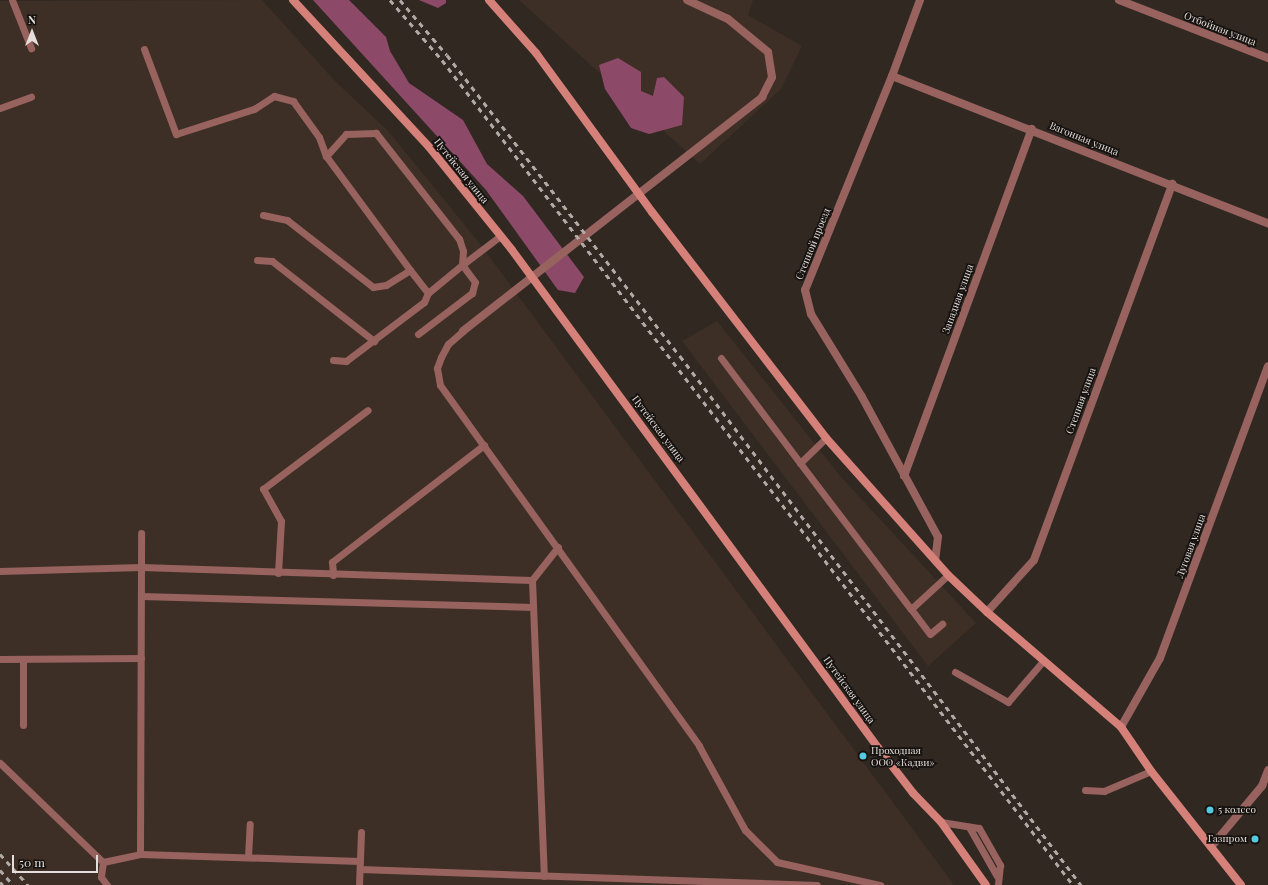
<!DOCTYPE html>
<meta charset="utf-8">
<style>
body{margin:0}
#map{position:relative;width:1268px;height:885px;overflow:hidden;background:#312822;font-family:"Playfair Display",serif}
div>[style]{position:absolute}
[style*='--x']{left:calc(var(--x)*1px);top:calc(var(--y)*1px);width:calc(var(--w)*1px);rotate:calc(var(--a)*1deg)}
.built>*{inset:0;background:#3d2f25}
.forest>*{inset:0;background:#8d4a68}
.service>*{height:7px;margin:-3.5px;padding:0 3.5px;transform-origin:3.5px;border-radius:3.5px;background:#98625e}
.minor>*{height:8px;margin:-4px;padding:0 4px;transform-origin:4px;border-radius:4px;background:#98625e}
.secondary>*{height:8px;margin:-4px;padding:0 4px;transform-origin:4px;border-radius:4px;background:#d6807a}
.rail>*{height:3px;margin-top:-1.5px;transform-origin:0;background:repeating-linear-gradient(90deg,#b1aaa6 0 5px,transparent 0 10px)}
.dots>*{width:11px;height:11px;translate:-50% -50%;box-sizing:border-box;border:2px solid #16120f;border-radius:50%}
span{translate:-50% -50%;white-space:nowrap;text-align:center;line-height:1.15;-webkit-text-stroke:3.5px #16120f;paint-order:stroke}
.street-label{font-size:10px;color:#e5dfdb}
.poi-label{font-size:10px;color:#e5dfdb}
.left{translate:0 -50%;text-align:left}
.right{translate:-100% -50%;text-align:right}
.north{position:absolute;left:12px;top:12px;width:40px;height:40px;-webkit-text-stroke:3px #16120f;paint-order:stroke;rotate:0deg;font-size:11px;font-weight:700;line-height:16px;text-align:center;color:#e5dfdb}
.north::after{content:'';display:block;margin:auto;width:14px;height:18px;background:#e5dfdb;clip-path:polygon(50% 0,100% 100%,50% 72%,0 100%)}
.scale{position:absolute;left:12px;top:855px;width:86px;height:18px;box-sizing:border-box;border:2px solid #e5dfdb;border-top:0;padding-left:5px;font-size:12px;line-height:14px;white-space:nowrap;color:#e5dfdb;-webkit-text-stroke:3px #16120f;paint-order:stroke}
</style>
<div id="map">
<div class="built">
<i style="clip-path:polygon(262px 0,334px 80px,388px 131px,477px 240px,954px 885px,0 885px,0 1px)"></i>
<i style="clip-path:polygon(519px 0,753px 0,748px 15px,802px 46px,781px 89px,700px 164px)"></i>
<i style="clip-path:polygon(717px 321px,841px 477px,976px 623px,928px 666px,682px 341px)"></i>
</div>
<div class="forest">
<i style="clip-path:polygon(313px 0,349px 0,386px 37px,390px 51px,409px 83px,463px 120px,487px 164px,523px 196px,584px 277px,575px 293px,558px 290px,486px 190px)"></i>
<i style="clip-path:polygon(419px 0,446px 0,446px 3px,438px 8px)"></i>
<i style="clip-path:polygon(618px 58px,641px 72px,641px 91px,653px 96px,657px 78px,664px 77px,684px 97px,682px 125px,649px 134px,631px 128px,605px 89px,599px 65px)"></i>
</div>
<div class="service">
<i style="--x:12;--y:0;--w:52;--a:68.4"></i>
<i style="--x:144;--y:49;--w:91;--a:69.4"></i>
<i style="--x:176;--y:134;--w:82;--a:-17.8"></i>
<i style="--x:254;--y:109;--w:24;--a:-33"></i>
<i style="--x:274;--y:96;--w:20;--a:15"></i>
<i style="--x:293;--y:101;--w:44;--a:54.2"></i>
<i style="--x:319;--y:137;--w:20;--a:70"></i>
<i style="--x:0;--y:108;--w:33;--a:-20"></i>
<i style="--x:263;--y:215;--w:25;--a:12"></i>
<i style="--x:287;--y:220;--w:109;--a:37.9"></i>
<i style="--x:373;--y:287;--w:13;--a:-9"></i>
<i style="--x:386;--y:285;--w:28;--a:-32"></i>
<i style="--x:410;--y:270;--w:29;--a:52"></i>
<i style="--x:257;--y:260;--w:15;--a:4"></i>
<i style="--x:272;--y:261;--w:130;--a:38.1"></i>
<i style="--x:463;--y:331;--w:20;--a:139"></i>
<i style="--x:448;--y:344;--w:15;--a:118"></i>
<i style="--x:441;--y:357;--w:12;--a:110"></i>
<i style="--x:437;--y:368;--w:17;--a:80"></i>
<i style="--x:440;--y:385;--w:444;--a:54.3"></i>
<i style="--x:699;--y:746;--w:96;--a:61.3"></i>
<i style="--x:745;--y:830;--w:45;--a:45"></i>
<i style="--x:777;--y:862;--w:106;--a:12.6"></i>
<i style="--x:418;--y:334;--w:68;--a:-37.2"></i>
<i style="--x:472;--y:293;--w:11;--a:-75"></i>
<i style="--x:475;--y:282;--w:21;--a:-127"></i>
<i style="--x:462;--y:265;--w:48;--a:-37.3"></i>
<i style="--x:721;--y:358;--w:131;--a:53"></i>
<i style="--x:800;--y:463;--w:36;--a:-44"></i>
<i style="--x:333;--y:360;--w:13;--a:4"></i>
<i style="--x:346;--y:361;--w:98;--a:-37.1"></i>
<i style="--x:424;--y:302;--w:10;--a:-66"></i>
<i style="--x:428;--y:293;--w:44;--a:-39.5"></i>
<i style="--x:462;--y:265;--w:14;--a:-86"></i>
<i style="--x:463;--y:251;--w:13;--a:-108"></i>
<i style="--x:459;--y:239;--w:135;--a:-128.1"></i>
<i style="--x:376;--y:133;--w:30;--a:178"></i>
<i style="--x:346;--y:134;--w:30;--a:132"></i>
<i style="--x:326;--y:156;--w:142;--a:53.6"></i>
<i style="--x:800;--y:463;--w:183;--a:52.8"></i>
<i style="--x:911;--y:609;--w:50;--a:-42.6"></i>
<i style="--x:0;--y:571;--w:141;--a:-1.6"></i>
<i style="--x:141;--y:567;--w:391;--a:1.9"></i>
<i style="--x:532;--y:580;--w:42;--a:-51.8"></i>
<i style="--x:278;--y:573;--w:52;--a:-86.7"></i>
<i style="--x:281;--y:521;--w:37;--a:-119"></i>
<i style="--x:263;--y:489;--w:131;--a:-37"></i>
<i style="--x:333;--y:575;--w:13;--a:-94"></i>
<i style="--x:332;--y:562;--w:192;--a:-37.6"></i>
<i style="--x:532;--y:580;--w:296;--a:87.7"></i>
<i style="--x:141;--y:596;--w:392;--a:1.6"></i>
<i style="--x:911;--y:609;--w:31;--a:53"></i>
<i style="--x:930;--y:634;--w:16;--a:-40"></i>
<i style="--x:0;--y:659;--w:141;--a:-0.4"></i>
<i style="--x:23;--y:659;--w:66;--a:90"></i>
<i style="--x:955;--y:672;--w:61;--a:29.5"></i>
<i style="--x:1008;--y:702;--w:54;--a:-49.5"></i>
<i style="--x:0;--y:763;--w:143;--a:43.9"></i>
<i style="--x:103;--y:862;--w:15;--a:98"></i>
<i style="--x:101;--y:877;--w:10;--a:53"></i>
<i style="--x:1085;--y:790;--w:19;--a:3"></i>
<i style="--x:1104;--y:791;--w:51;--a:-23.1"></i>
<i style="--x:941;--y:822;--w:38;--a:9"></i>
<i style="--x:979;--y:828;--w:43;--a:60.4"></i>
<i style="--x:1000;--y:865;--w:20;--a:96"></i>
<i style="--x:969;--y:827;--w:56;--a:60.3"></i>
<i style="--x:140;--y:854;--w:220;--a:1.8"></i>
<i style="--x:248;--y:857;--w:33;--a:-87"></i>
<i style="--x:103;--y:862;--w:38;--a:-12"></i>
<i style="--x:140;--y:854;--w:321;--a:-89.8"></i>
<i style="--x:360;--y:869;--w:457;--a:2"></i>
<i style="--x:359;--y:885;--w:53;--a:-87.8"></i>
</div>
<div class="minor">
<i style="--x:920;--y:0;--w:81;--a:110.2"></i>
<i style="--x:892;--y:76;--w:231;--a:112.1"></i>
<i style="--x:805;--y:290;--w:25;--a:76"></i>
<i style="--x:811;--y:314;--w:97;--a:58.4"></i>
<i style="--x:862;--y:397;--w:159;--a:61.5"></i>
<i style="--x:938;--y:537;--w:23;--a:97"></i>
<i style="--x:1119;--y:0;--w:160;--a:21.3"></i>
<i style="--x:892;--y:76;--w:404;--a:21.4"></i>
<i style="--x:463;--y:331;--w:380;--a:-38"></i>
<i style="--x:762;--y:97;--w:22;--a:-63"></i>
<i style="--x:772;--y:77;--w:25;--a:-99"></i>
<i style="--x:768;--y:52;--w:52;--a:-140.5"></i>
<i style="--x:728;--y:19;--w:45;--a:-155.1"></i>
<i style="--x:904;--y:476;--w:370;--a:-69.8"></i>
<i style="--x:987;--y:612;--w:70;--a:-47.9"></i>
<i style="--x:1034;--y:560;--w:401;--a:-69.8"></i>
<i style="--x:1121;--y:727;--w:79;--a:-60.5"></i>
<i style="--x:1160;--y:658;--w:311;--a:-69.7"></i>
<i style="--x:1211;--y:847;--w:80;--a:-50.1"></i>
<i style="--x:1262;--y:786;--w:17;--a:-69"></i>
</div>
<div class="secondary">
<i style="--x:293;--y:0;--w:200;--a:47.2"></i>
<i style="--x:429;--y:147;--w:132;--a:51.1"></i>
<i style="--x:512;--y:250;--w:619;--a:53.67"></i>
<i style="--x:879;--y:749;--w:56;--a:52.3"></i>
<i style="--x:913;--y:793;--w:40;--a:46"></i>
<i style="--x:941;--y:822;--w:77;--a:54.5"></i>
<i style="--x:489;--y:0;--w:71;--a:48.4"></i>
<i style="--x:536;--y:53;--w:197;--a:53.9"></i>
<i style="--x:652;--y:212;--w:285;--a:52.4"></i>
<i style="--x:826;--y:438;--w:183;--a:48.3"></i>
<i style="--x:948;--y:575;--w:54;--a:43.5"></i>
<i style="--x:987;--y:612;--w:177;--a:40.6"></i>
<i style="--x:1121;--y:727;--w:53;--a:55.7"></i>
<i style="--x:1151;--y:771;--w:145;--a:51.7"></i>
</div>
<div class="rail">
<i style="--x:390;--y:0;--w:79;--a:49.1"></i>
<i style="--x:442;--y:60;--w:1039;--a:52.59"></i>
<i style="--x:400;--y:0;--w:72;--a:49.5"></i>
<i style="--x:447;--y:55;--w:381;--a:52.3"></i>
<i style="--x:680;--y:356;--w:664;--a:52.84"></i>
<i style="--x:0;--y:854;--w:42;--a:47.9"></i>
<i style="--x:0;--y:870;--w:20;--a:49"></i>
<i style="--x:0;--y:882;--w:4;--a:45"></i>
</div>
<div class="dots">
<i style="left:863px;top:756px;background:#55cae0"></i>
<i style="left:1210px;top:810px;background:#55cae0"></i>
<i style="left:1255px;top:839px;background:#55cae0"></i>
</div>
<div class="street-label">
<span style="left:1220px;top:29px;rotate:21deg">Отбойная улица</span>
<span style="left:1084px;top:139px;rotate:22deg">Вагонная улица</span>
<span style="left:461px;top:171px;rotate:51deg">Путейская улица</span>
<span style="left:813px;top:244px;rotate:-68deg">Степной проезд</span>
<span style="left:958px;top:299px;rotate:-70deg">Западная улица</span>
<span style="left:1081px;top:401px;rotate:-70deg">Степная улица</span>
<span style="left:658px;top:429px;rotate:53deg">Путейская улица</span>
<span style="left:1191px;top:546px;rotate:-70deg">Луговая улица</span>
<span style="left:849px;top:690px;rotate:54deg">Путейская улица</span>
</div>
<div class="poi-label">
<span class="left" style="left:871px;top:756px">Проходная<br>ООО «Кадви»</span>
<span class="left" style="left:1218px;top:810px">5 колесо</span>
<span class="right" style="left:1247px;top:839px">Газпром</span>
</div>
<div class="north">N</div>
<div class="scale">50 m</div>
</div>
